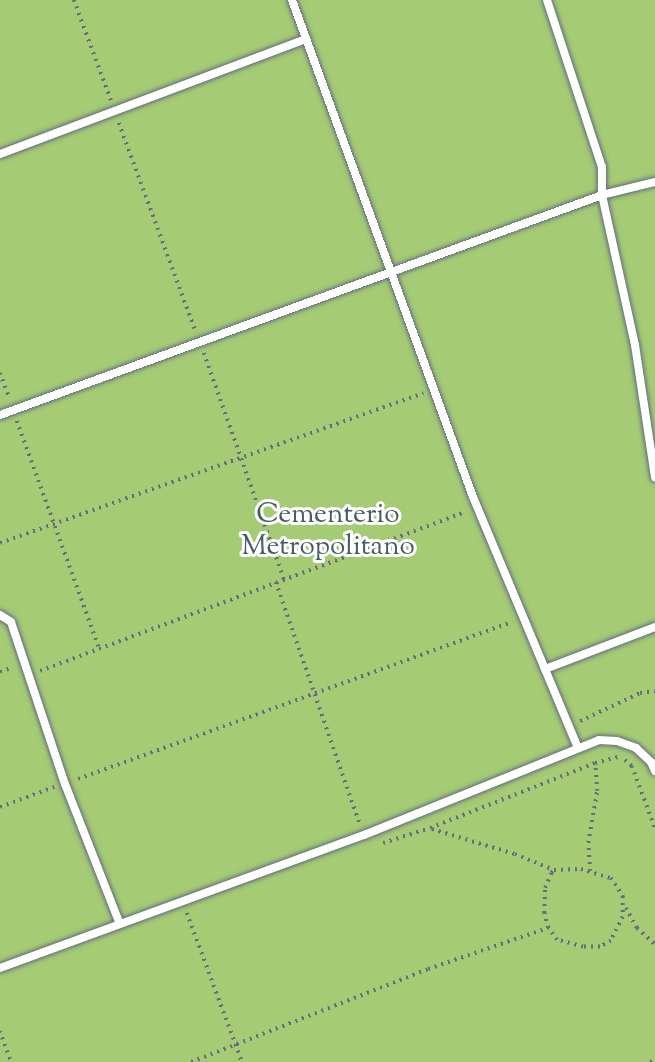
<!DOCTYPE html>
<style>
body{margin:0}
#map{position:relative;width:655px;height:1062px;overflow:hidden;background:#ebddb9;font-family:"Sorts Mill Goudy",serif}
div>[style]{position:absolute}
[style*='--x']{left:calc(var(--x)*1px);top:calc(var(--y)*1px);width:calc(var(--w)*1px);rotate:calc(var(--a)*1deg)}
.green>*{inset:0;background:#a5cb75;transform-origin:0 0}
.path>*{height:3.5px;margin-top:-1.75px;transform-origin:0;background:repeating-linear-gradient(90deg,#646c7e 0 2px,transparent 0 7px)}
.roads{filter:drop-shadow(0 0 2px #646c7e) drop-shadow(0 0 2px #646c7e)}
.lane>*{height:8px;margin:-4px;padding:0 4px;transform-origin:4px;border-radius:4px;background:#fff}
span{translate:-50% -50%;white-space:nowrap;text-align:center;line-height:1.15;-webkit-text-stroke:6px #fff;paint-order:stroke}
.park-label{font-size:28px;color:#445e65}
</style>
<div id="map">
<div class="green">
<i style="left:0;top:0;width:655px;height:1062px"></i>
</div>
<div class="path">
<i style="--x:74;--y:0;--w:107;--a:69.7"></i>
<i style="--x:119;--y:123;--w:221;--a:69.8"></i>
<i style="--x:204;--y:353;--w:240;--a:70.5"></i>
<i style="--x:0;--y:373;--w:26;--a:69"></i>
<i style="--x:17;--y:421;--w:240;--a:70.1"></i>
<i style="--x:0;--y:543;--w:449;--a:-19.5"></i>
<i style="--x:276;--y:582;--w:256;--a:70.9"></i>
<i style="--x:40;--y:671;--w:455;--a:-20.5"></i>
<i style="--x:0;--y:672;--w:12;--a:-20"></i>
<i style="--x:580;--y:721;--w:66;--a:-25"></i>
<i style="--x:640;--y:693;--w:15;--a:-8"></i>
<i style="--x:625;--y:760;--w:9;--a:41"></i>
<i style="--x:632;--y:766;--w:66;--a:69.6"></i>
<i style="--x:78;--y:779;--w:462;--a:-19.9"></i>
<i style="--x:0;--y:807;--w:58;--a:-20.3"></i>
<i style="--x:432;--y:829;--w:87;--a:16.8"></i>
<i style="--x:515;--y:854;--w:42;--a:22.3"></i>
<i style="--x:383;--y:843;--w:49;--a:-17.7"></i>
<i style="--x:430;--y:828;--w:177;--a:-21.5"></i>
<i style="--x:595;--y:763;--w:24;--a:-15"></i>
<i style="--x:581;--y:869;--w:31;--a:17"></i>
<i style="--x:611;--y:878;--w:22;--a:56"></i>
<i style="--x:623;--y:896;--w:21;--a:90"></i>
<i style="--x:623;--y:917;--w:27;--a:117"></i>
<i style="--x:611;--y:941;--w:13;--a:151"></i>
<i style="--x:600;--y:947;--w:17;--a:180"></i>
<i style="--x:583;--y:947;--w:27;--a:-165"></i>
<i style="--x:557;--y:940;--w:15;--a:-127"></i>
<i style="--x:548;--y:928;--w:16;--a:-105"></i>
<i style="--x:544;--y:913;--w:25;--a:-88"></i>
<i style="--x:545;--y:888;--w:16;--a:-68"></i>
<i style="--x:551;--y:873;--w:4;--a:-45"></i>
<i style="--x:554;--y:870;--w:27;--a:-2"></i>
<i style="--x:590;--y:871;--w:28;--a:-94"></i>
<i style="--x:588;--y:843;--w:53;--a:-80.2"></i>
<i style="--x:597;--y:791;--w:28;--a:-94"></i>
<i style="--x:626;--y:908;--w:23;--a:61"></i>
<i style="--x:637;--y:928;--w:24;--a:42"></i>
<i style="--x:187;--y:913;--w:159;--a:69.7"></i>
<i style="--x:0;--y:1031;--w:33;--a:70"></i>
<i style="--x:191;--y:1062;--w:255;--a:-21.4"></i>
<i style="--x:428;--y:969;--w:127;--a:-18.9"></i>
<i style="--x:650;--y:1062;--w:5;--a:-22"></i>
</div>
<div class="roads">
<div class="lane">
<i style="--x:292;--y:0;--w:529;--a:69.99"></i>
<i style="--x:473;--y:497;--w:272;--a:67.3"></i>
<i style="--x:547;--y:0;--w:176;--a:71.8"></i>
<i style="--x:602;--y:167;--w:28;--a:90"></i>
<i style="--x:602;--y:195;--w:154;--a:77.6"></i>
<i style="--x:635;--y:345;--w:134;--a:81.4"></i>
<i style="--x:0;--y:154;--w:327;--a:-20.6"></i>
<i style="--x:0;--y:415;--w:641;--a:-20.07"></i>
<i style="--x:602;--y:195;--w:55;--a:-13.8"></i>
<i style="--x:0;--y:615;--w:13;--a:32"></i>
<i style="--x:11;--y:622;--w:171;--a:71.6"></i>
<i style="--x:65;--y:784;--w:150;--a:68.6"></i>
<i style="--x:545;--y:669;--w:118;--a:-20.9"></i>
<i style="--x:0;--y:968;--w:388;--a:-20.1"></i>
<i style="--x:364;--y:835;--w:253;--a:-22"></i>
<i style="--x:599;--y:740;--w:18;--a:3"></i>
<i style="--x:617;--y:741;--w:20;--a:20"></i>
<i style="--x:636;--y:748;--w:21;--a:43"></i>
<i style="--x:651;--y:762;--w:10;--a:66"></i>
</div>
</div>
<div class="park-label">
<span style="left:328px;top:531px">Cementerio<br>Metropolitano</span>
</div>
</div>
